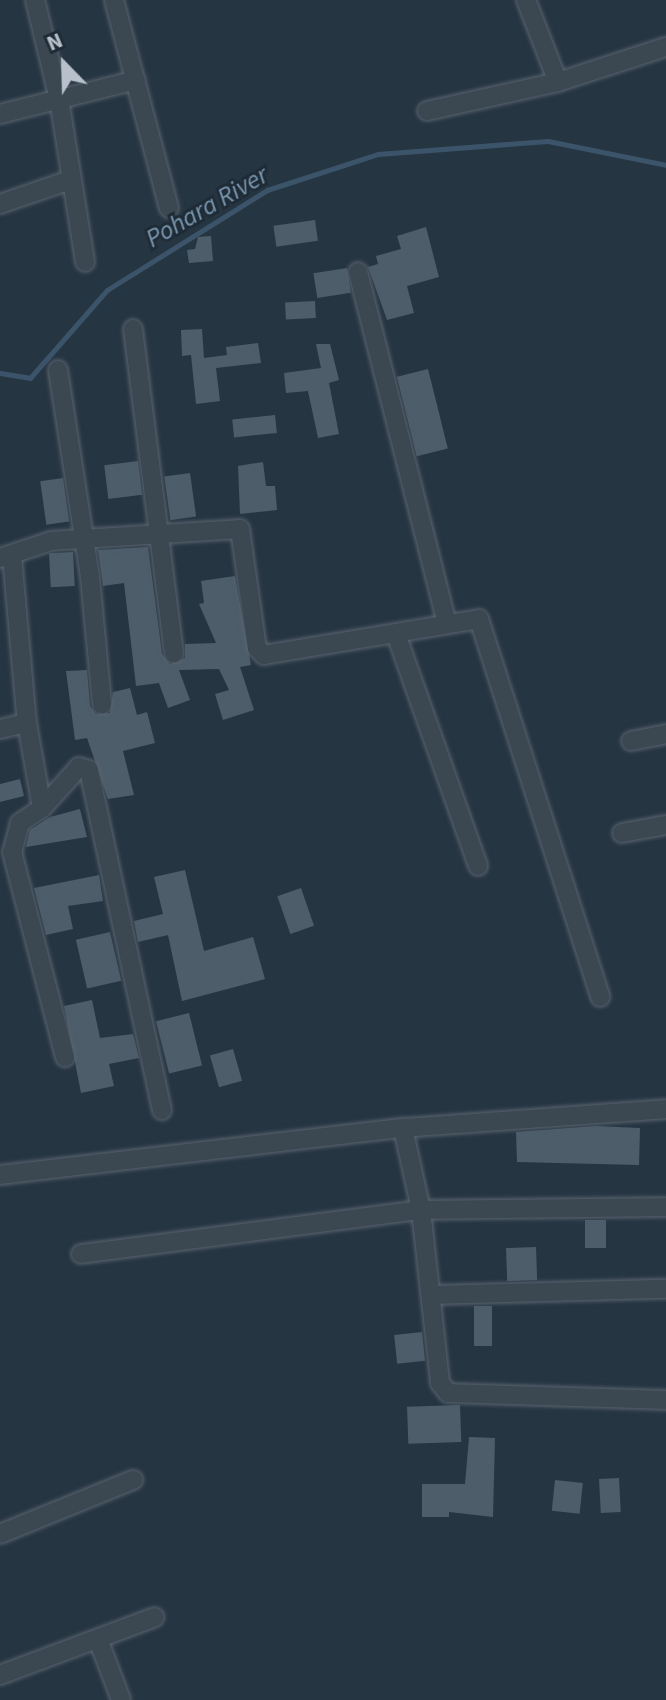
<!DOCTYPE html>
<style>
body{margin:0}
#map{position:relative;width:666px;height:1700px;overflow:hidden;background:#263542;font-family:"Source Sans 3",sans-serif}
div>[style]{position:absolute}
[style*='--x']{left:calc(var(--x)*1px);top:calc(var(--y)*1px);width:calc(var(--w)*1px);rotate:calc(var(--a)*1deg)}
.stream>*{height:5px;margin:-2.5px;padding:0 2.5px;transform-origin:2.5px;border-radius:2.5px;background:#3c546a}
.building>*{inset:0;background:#4d5d6a;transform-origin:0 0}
.roads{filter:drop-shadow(0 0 2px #59646f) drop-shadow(0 0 2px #59646f)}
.minor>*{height:18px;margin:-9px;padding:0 9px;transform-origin:9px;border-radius:9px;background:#3b4751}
span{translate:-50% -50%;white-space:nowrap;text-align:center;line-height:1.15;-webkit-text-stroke:6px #1f2c37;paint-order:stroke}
.water-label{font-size:26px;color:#7895ae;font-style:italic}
.north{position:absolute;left:24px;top:24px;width:80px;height:80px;-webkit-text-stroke:6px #1f2c37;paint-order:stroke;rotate:337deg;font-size:22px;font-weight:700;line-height:32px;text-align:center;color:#b8c1cb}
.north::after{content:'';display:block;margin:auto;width:28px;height:36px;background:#b8c1cb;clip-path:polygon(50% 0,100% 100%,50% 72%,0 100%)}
</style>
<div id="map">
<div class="stream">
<i style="--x:0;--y:373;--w:30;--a:9"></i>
<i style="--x:30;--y:378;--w:117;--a:-48.8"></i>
<i style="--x:107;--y:290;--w:189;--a:-32"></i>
<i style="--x:267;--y:190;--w:117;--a:-18"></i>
<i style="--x:378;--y:154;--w:170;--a:-4.4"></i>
<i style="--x:548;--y:141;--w:120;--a:11.5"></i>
</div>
<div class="building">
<i style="left:315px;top:220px;width:21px;height:42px;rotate:82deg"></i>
<i style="clip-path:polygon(426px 227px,439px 277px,407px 286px,414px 313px,387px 320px,368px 267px,378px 264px,376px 256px,401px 249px,397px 236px)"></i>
<i style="clip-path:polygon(211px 236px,213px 261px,189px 263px,187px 250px,195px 249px,198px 237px)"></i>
<i style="left:347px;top:268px;width:25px;height:34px;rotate:81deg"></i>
<i style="left:315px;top:301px;width:17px;height:30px;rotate:87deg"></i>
<i style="clip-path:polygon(202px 329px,204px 358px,227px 355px,226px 347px,258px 343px,261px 363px,216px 368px,220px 401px,196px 404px,191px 355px,182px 356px,181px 330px)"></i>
<i style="clip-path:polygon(316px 344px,330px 344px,339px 380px,329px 383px,339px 434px,318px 438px,308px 391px,286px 393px,284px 373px,321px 368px)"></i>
<i style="left:428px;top:369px;width:82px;height:32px;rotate:76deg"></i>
<i style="left:275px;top:415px;width:18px;height:43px;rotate:84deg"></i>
<i style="left:138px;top:461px;width:34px;height:34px;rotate:83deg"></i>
<i style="clip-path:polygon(263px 462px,266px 486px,275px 486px,277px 510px,240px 514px,238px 466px)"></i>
<i style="left:190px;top:473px;width:44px;height:26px;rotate:82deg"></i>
<i style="left:63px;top:478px;width:44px;height:23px;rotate:82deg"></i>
<i style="clip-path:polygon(148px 547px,162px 654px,170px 664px,185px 658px,185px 644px,216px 643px,199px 604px,204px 603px,201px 581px,235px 576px,251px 665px,240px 667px,254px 710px,223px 720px,215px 694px,229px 690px,219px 669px,179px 670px,190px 700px,168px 708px,159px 683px,136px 686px,124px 583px,103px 586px,98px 550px)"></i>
<i style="left:73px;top:552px;width:34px;height:24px;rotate:87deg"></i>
<i style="clip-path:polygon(87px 670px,90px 706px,96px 714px,110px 713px,113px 692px,130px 688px,137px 715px,147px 712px,155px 743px,123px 751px,134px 795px,108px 799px,87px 738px,75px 740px,66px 671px)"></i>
<i style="clip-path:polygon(20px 779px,24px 796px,0 802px,0 784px)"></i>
<i style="clip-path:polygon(80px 809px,87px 837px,26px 847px,30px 830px,50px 817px)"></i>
<i style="clip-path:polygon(185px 870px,204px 951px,253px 937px,265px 979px,182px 1001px,168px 935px,138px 942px,134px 921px,163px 914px,154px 877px)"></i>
<i style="clip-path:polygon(99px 875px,103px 901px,68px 906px,73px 929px,46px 935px,34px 888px)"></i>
<i style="left:301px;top:888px;width:40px;height:25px;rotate:71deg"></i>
<i style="left:110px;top:932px;width:50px;height:35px;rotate:77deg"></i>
<i style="clip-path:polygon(92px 1000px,100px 1038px,133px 1034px,139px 1058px,109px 1064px,114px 1086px,81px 1093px,64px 1006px)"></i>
<i style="left:189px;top:1013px;width:54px;height:34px;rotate:76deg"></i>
<i style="left:233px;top:1049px;width:33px;height:24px;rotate:74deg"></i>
<i style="clip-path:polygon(596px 1126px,640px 1128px,639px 1165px,517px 1162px,516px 1132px)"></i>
<i style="left:585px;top:1220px;width:21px;height:28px"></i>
<i style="left:536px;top:1247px;width:33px;height:30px;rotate:88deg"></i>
<i style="left:474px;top:1306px;width:18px;height:40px"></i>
<i style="left:422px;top:1332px;width:29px;height:28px;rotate:84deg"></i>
<i style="left:460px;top:1405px;width:37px;height:53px;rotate:88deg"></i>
<i style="clip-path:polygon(469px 1437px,495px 1438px,493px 1517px,449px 1512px,449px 1517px,422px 1517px,422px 1484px,465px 1484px)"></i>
<i style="left:619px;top:1478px;width:34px;height:20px;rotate:87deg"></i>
<i style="left:555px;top:1480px;width:28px;height:31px;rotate:6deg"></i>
</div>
<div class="roads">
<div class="minor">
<i style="--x:35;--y:0;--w:102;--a:76.4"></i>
<i style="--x:59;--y:99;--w:165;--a:80.9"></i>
<i style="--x:114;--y:0;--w:215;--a:75.2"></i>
<i style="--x:526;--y:0;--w:88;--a:68.7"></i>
<i style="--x:427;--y:111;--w:134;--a:-12.5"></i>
<i style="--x:558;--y:82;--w:114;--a:-18"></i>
<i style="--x:0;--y:114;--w:140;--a:-14"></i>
<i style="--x:0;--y:204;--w:74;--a:-18.9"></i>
<i style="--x:358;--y:272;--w:363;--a:75.8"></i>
<i style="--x:133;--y:329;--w:327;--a:82.8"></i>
<i style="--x:58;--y:370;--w:209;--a:81.2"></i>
<i style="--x:90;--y:577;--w:128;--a:84.6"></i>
<i style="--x:12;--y:556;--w:168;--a:84.9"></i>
<i style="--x:27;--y:723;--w:86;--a:80"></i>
<i style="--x:42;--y:808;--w:27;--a:146"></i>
<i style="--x:20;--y:823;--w:30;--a:105"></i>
<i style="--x:12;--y:852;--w:212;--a:75.5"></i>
<i style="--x:0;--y:558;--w:54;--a:-18.4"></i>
<i style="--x:51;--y:541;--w:189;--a:-3.6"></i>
<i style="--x:240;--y:529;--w:120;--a:81.9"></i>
<i style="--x:257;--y:648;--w:10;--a:45"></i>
<i style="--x:264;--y:655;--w:218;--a:-9.5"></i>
<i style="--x:479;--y:619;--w:397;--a:72.2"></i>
<i style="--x:396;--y:634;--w:246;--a:70.5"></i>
<i style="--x:0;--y:729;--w:28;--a:-13"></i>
<i style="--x:631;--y:741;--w:36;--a:-11"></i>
<i style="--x:42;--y:808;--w:55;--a:-47.9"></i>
<i style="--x:79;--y:767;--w:10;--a:17"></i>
<i style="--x:89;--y:770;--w:348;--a:77.9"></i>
<i style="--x:622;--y:833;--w:45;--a:-10.3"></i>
<i style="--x:403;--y:1128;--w:264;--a:-4.1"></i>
<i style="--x:0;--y:1175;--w:406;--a:-6.7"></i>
<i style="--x:403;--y:1128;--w:84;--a:77.6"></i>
<i style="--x:421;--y:1210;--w:245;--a:-0.7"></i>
<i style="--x:81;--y:1254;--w:343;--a:-7.4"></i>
<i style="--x:421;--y:1210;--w:174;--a:83.7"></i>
<i style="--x:440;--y:1383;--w:13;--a:51"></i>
<i style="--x:448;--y:1393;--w:218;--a:1.8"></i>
<i style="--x:431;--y:1295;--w:235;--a:-1.5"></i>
<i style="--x:0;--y:1534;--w:144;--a:-22.1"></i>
<i style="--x:98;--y:1639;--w:65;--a:69.3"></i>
<i style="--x:0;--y:1675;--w:165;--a:-20.5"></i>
</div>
</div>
<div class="water-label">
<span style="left:207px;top:207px;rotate:-30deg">Pohara River</span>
</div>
<div class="north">N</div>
</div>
